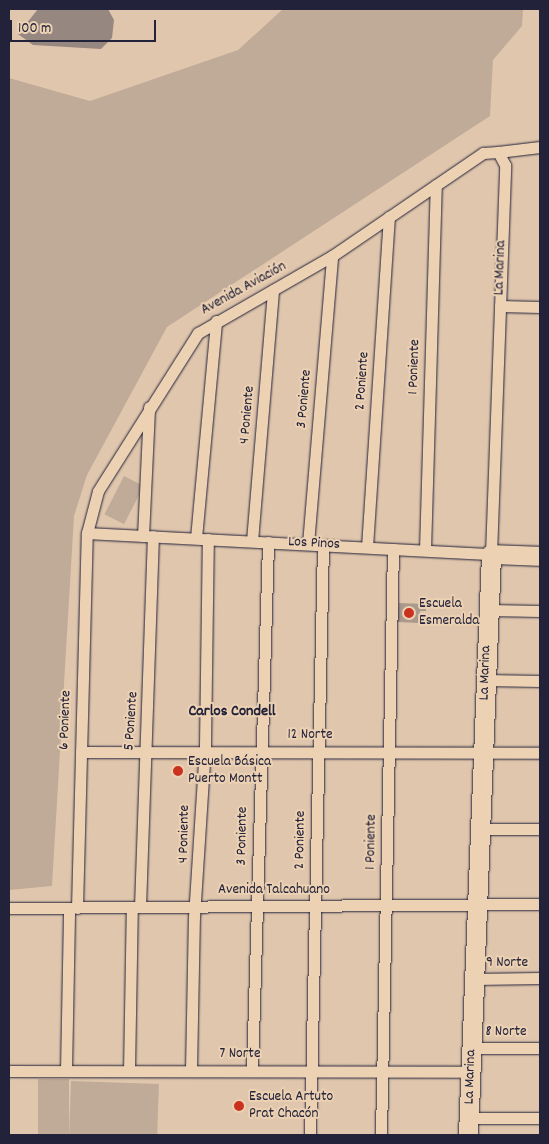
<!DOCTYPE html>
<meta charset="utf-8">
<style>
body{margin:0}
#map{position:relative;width:549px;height:1144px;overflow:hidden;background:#e0c6ac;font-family:Dekko,sans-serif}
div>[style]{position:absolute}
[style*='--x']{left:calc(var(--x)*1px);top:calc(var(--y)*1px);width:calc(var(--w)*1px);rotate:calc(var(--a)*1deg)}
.green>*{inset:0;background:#c0ab99;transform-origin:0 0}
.water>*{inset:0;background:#978781}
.building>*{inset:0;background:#ab998c}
.roads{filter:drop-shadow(0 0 1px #22223b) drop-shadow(0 0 1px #22223b)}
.street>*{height:11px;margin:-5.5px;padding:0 5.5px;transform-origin:5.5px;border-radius:5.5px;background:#ecd1b3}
.primary>*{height:19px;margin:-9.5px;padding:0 9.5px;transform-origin:9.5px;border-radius:9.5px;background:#ecd1b3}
.dots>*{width:14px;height:14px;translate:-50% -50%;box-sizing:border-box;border:2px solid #ecd1b3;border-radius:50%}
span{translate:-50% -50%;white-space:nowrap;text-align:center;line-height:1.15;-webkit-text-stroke:4px #ecd1b3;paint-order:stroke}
.street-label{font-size:15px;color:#22223b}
.poi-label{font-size:15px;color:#22223b}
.left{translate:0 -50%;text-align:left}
.neighbourhood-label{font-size:16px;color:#22223b;font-weight:700}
.frame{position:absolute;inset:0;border:10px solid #22223b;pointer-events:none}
.scale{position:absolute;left:10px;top:20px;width:146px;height:22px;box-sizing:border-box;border:2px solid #22223b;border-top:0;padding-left:6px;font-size:15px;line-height:18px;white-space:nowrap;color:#22223b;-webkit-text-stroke:4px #ecd1b3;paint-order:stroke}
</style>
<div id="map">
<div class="green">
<i style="clip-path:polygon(283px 9px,523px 9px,522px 26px,493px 60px,490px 116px,167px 327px,87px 475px,74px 516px,52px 886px,9px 890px,9px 78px,90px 101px,238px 50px)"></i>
<i style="left:124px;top:476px;width:22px;height:43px;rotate:27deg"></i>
<i style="left:38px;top:1079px;width:31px;height:56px"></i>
<i style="left:71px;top:1081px;width:88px;height:54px;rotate:2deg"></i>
</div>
<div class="water">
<i style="clip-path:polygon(38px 9px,108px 9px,114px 20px,112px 38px,101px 49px,33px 45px,18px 34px)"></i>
</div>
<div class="building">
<i style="clip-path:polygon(399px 603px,426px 604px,426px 611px,420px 611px,418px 623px,398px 622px)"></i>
</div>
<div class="roads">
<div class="street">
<i style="--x:498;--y:152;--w:42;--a:-6.8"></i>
<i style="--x:500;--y:306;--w:40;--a:1.4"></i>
<i style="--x:87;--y:533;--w:405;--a:3"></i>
<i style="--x:491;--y:554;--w:389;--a:-87.9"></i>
<i style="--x:505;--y:165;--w:15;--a:-118"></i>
<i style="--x:143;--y:536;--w:129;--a:-87.3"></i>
<i style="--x:196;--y:538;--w:218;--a:-84.7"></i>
<i style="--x:252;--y:541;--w:252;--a:-85.2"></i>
<i style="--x:308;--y:544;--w:289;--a:-85.2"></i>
<i style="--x:367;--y:547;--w:331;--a:-86.2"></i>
<i style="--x:425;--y:550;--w:365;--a:-88.3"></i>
<i style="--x:489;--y:610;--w:51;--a:1.1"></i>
<i style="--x:486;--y:680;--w:54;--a:1.1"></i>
<i style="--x:81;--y:752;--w:459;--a:0.1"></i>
<i style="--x:480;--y:829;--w:60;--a:0"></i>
<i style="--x:140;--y:907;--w:371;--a:-88"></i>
<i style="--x:9;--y:908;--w:531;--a:-0.43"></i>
<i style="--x:77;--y:908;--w:375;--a:-88.5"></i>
<i style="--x:87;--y:533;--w:43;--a:-75.3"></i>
<i style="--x:98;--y:491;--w:187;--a:-57.7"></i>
<i style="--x:198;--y:333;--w:155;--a:-29.9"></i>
<i style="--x:332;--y:256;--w:183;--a:-34.3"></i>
<i style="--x:483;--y:153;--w:15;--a:-4"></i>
<i style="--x:474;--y:979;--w:66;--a:-0.9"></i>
<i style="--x:472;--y:1048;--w:68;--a:0"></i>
<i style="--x:191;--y:1070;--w:153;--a:-88.9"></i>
<i style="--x:194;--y:917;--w:172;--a:-86.3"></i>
<i style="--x:205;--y:745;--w:206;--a:-89.2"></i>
<i style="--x:252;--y:1070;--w:528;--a:-88.26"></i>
<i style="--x:9;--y:1071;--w:462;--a:0.1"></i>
<i style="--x:66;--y:1071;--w:163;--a:-88.9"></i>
<i style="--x:129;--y:1071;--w:164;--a:-89"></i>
<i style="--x:469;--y:1118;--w:71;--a:0"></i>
<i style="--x:310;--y:1135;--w:590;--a:-88.74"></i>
<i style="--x:381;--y:1135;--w:586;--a:-88.83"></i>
</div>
<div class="primary">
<i style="--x:468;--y:1135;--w:581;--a:-87.73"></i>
<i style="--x:491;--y:554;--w:49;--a:2.3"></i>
</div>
</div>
<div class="dots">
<i style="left:409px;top:613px;background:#c8321e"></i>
<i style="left:178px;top:771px;background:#c8321e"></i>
<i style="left:239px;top:1106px;background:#c8321e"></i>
</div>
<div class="street-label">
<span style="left:501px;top:268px;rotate:-88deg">La Marina</span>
<span style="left:244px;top:289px;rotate:-29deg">Avenida Aviación</span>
<span style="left:415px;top:367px;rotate:-88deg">1 Poniente</span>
<span style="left:363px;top:381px;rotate:-86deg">2 Poniente</span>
<span style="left:305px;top:399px;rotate:-85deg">3 Poniente</span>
<span style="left:248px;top:415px;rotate:-85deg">4 Poniente</span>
<span style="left:314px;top:544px;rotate:3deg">Los Pinos</span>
<span style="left:486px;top:673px;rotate:-88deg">La Marina</span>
<span style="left:66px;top:720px;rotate:-88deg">6 Poniente</span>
<span style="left:132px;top:721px;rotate:-86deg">5 Poniente</span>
<span style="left:310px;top:736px">12 Norte</span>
<span style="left:185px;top:834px;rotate:-89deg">4 Poniente</span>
<span style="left:243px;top:836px;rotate:-89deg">3 Poniente</span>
<span style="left:301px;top:840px;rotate:-89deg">2 Poniente</span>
<span style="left:372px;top:842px;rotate:-89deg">1 Poniente</span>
<span style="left:274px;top:891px">Avenida Talcahuano</span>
<span style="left:507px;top:964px">9 Norte</span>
<span style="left:506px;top:1033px">8 Norte</span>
<span style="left:240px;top:1055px">7 Norte</span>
<span style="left:471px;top:1077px;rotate:-88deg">La Marina</span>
</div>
<div class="poi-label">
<span class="left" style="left:419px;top:613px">Escuela<br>Esmeralda</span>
<span class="left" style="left:188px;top:771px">Escuela Básica<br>Puerto Montt</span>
<span class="left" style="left:249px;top:1106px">Escuela Artuto<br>Prat Chacón</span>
</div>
<div class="neighbourhood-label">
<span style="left:232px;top:712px">Carlos Condell</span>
</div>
<div class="frame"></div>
<div class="scale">100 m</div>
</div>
